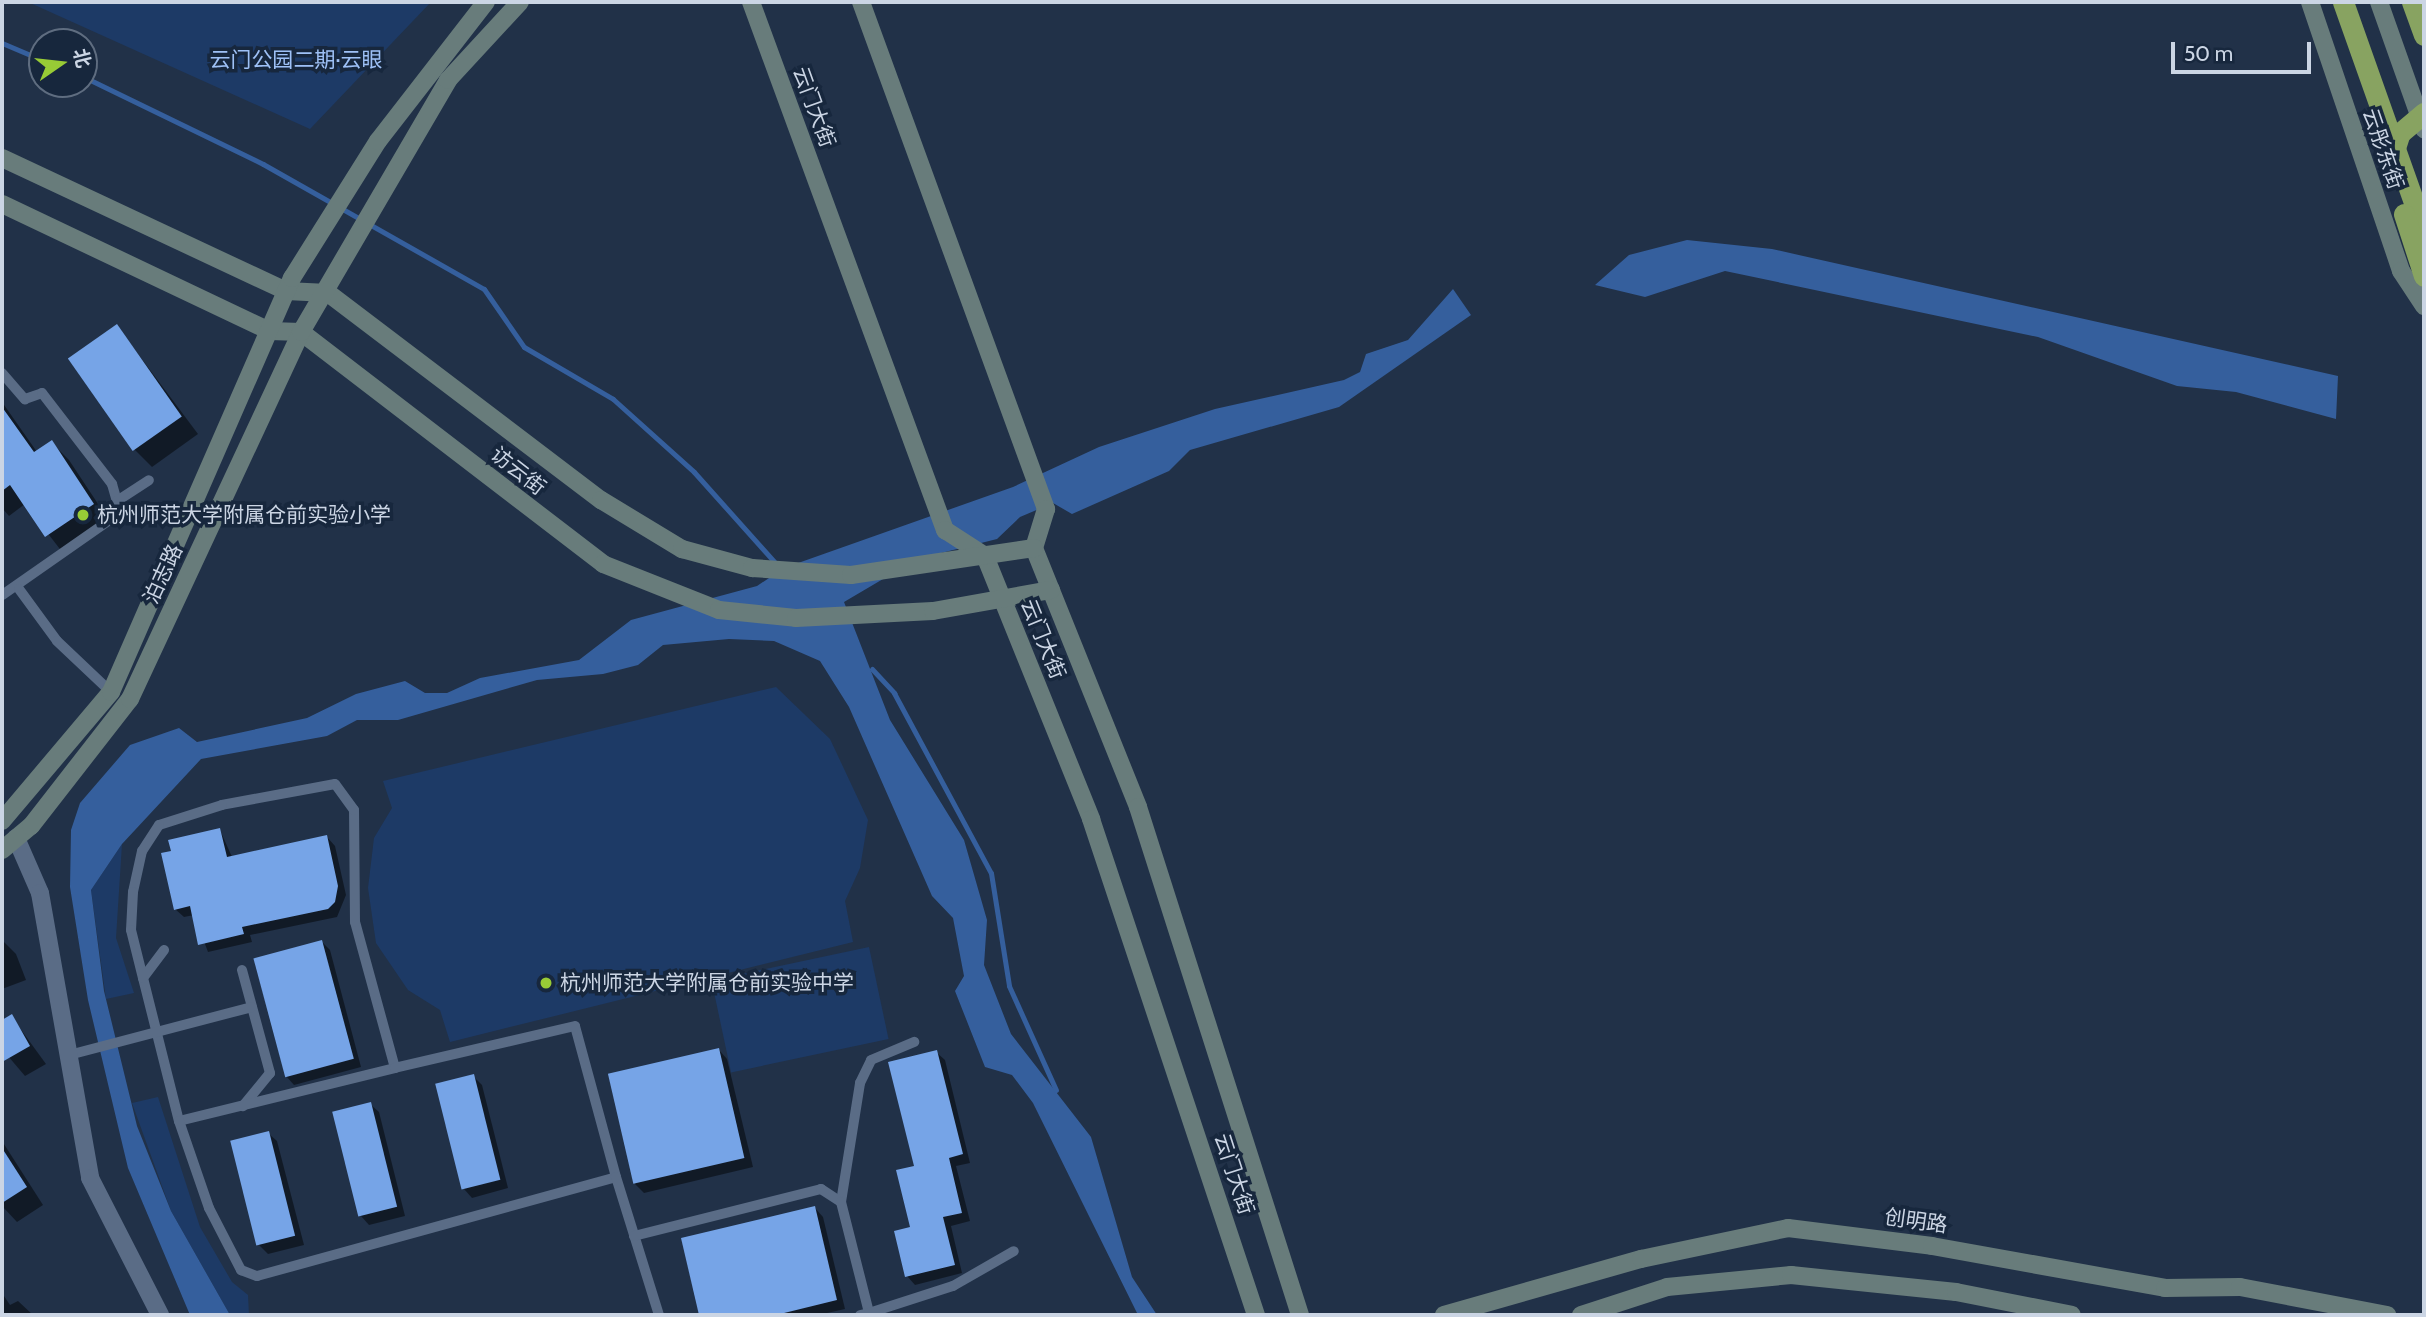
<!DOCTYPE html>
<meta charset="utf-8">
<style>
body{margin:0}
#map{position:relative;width:2426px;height:1317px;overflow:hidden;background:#213148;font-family:Cabin,"Noto Sans SC",sans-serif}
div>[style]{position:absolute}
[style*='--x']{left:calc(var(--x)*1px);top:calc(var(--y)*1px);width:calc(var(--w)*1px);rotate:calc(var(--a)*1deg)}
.green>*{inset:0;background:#1d3a66;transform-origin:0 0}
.water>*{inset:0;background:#355f9d}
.shadow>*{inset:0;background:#0007}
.stream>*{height:5px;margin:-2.5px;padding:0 2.5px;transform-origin:2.5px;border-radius:2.5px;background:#355f9d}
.building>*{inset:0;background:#76a4e7;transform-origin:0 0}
.lane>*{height:10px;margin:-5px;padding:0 5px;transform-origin:5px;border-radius:5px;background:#5a6c86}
.street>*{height:18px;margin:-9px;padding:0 9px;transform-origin:9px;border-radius:9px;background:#5a6c86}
.secondary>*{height:18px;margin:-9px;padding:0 9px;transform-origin:9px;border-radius:9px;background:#687c7b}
.highway>*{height:21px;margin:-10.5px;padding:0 10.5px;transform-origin:10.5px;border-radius:10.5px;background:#88a361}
.dots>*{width:19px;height:19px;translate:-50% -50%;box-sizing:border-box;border:4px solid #17273d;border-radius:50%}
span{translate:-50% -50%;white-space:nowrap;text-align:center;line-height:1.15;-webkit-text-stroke:7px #17273d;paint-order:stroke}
.park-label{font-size:21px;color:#9ec1f6}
.street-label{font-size:21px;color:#cbd5e4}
.poi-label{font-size:21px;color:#cbd5e4}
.left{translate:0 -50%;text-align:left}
.frame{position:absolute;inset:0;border:4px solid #cbd5e4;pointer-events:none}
.north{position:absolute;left:28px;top:28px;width:70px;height:70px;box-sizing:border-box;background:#17273d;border:2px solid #5f6d80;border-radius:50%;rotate:76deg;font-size:19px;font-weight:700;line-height:28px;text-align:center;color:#cbd5e4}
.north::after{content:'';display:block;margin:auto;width:24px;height:32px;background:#98cb36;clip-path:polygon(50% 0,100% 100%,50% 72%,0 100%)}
.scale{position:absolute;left:2171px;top:42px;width:140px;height:32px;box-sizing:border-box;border:4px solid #cbd5e4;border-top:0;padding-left:9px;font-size:21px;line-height:24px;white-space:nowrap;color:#cbd5e4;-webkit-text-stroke:5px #17273d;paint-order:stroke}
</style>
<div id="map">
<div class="green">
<i style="clip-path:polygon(28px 2px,431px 2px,310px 129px)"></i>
<i style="clip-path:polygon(776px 687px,830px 739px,868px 820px,860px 868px,845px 901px,853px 942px,450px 1042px,440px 1010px,408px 990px,376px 943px,368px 888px,374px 838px,392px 808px,383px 781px)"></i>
<i style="clip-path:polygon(122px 844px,116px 938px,134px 993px,106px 999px,91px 890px)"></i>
<i style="left:869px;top:947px;width:94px;height:161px;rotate:78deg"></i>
<i style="clip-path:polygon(158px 1097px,200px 1227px,232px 1282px,248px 1295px,249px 1315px,230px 1315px,171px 1211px,132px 1103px)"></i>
</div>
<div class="water">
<i style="clip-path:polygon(1687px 240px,1772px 249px,2338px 376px,2336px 419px,2236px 392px,2177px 386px,2038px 337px,1725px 271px,1645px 297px,1595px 285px,1629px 255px)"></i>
<i style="clip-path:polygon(1453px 289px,1471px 315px,1339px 407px,1190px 450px,1169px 471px,1072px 514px,1053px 503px,1020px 517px,997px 539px,917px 559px,844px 602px,890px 720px,964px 840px,987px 920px,984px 965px,1011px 1034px,1091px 1137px,1132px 1277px,1157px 1315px,1138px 1315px,1033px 1103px,1012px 1075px,985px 1067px,955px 991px,964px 976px,953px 918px,932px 896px,849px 707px,820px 661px,774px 641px,729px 639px,663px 645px,638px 665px,603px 674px,537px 680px,398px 720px,357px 720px,327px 736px,201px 759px,122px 844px,91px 890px,104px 991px,137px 1126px,171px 1211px,230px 1315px,190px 1315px,128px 1168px,88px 1000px,70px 887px,71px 830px,80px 803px,130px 745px,179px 728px,197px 742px,307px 718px,356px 694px,405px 681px,425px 693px,447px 693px,480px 678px,579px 660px,631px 620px,757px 586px,784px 568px,1013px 487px,1099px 447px,1215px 409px,1344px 380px,1360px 372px,1366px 354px,1408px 340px)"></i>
</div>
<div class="shadow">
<i style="clip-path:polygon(117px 326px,198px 434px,152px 467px,135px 450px)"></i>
<i style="clip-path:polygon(2px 402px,37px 452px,52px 443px,69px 460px,110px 522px,63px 553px,25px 504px,9px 516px,2px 508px)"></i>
<i style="clip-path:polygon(220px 830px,232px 857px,327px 837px,335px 846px,346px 895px,337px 917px,250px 935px,252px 942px,208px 952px,194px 915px,184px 917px,175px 909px,173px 852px)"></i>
<i style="clip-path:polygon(2px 940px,16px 954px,26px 980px,2px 989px)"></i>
<i style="clip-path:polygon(322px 942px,330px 950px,361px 1067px,294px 1085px,286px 1076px)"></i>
<i style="clip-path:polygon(11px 1016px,46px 1064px,25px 1076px,2px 1049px,2px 1022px)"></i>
<i style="clip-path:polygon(719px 1050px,727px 1059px,753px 1167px,644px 1193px,635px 1184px)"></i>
<i style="clip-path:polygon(936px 1052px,945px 1060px,970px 1163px,956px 1166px,970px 1221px,951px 1226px,962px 1273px,915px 1285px,907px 1276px,916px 1167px)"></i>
<i style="clip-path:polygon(473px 1076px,482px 1085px,508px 1188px,472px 1198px,464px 1189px)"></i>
<i style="clip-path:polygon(370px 1104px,379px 1112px,405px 1216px,369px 1225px,361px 1216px)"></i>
<i style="clip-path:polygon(268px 1133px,277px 1141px,304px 1245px,268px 1254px,259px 1245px)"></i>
<i style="clip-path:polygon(2px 1141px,43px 1205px,17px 1222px,2px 1206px)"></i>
<i style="clip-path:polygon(815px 1208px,823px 1217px,845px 1309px,818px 1315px,701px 1315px,683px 1239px)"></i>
<i style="clip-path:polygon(2px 1293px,10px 1305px,18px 1301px,33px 1315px,2px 1315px)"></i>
</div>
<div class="stream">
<i style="--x:2;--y:43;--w:43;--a:23"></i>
<i style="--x:84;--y:77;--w:199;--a:25.9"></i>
<i style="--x:263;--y:164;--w:254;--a:29.5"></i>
<i style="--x:484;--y:289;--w:70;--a:55.4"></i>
<i style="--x:524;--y:347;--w:103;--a:30.3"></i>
<i style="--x:613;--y:399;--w:109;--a:42"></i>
<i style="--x:694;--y:472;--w:126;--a:48.2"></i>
<i style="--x:872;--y:669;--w:33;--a:47"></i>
<i style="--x:894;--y:693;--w:204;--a:61.7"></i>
<i style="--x:991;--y:873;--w:114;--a:80.9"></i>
<i style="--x:1009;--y:986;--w:114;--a:65.7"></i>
</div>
<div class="building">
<i style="left:117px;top:324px;width:113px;height:60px;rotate:55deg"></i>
<i style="clip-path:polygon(2px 407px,34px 452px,52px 440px,94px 504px,45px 537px,10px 485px,2px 491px)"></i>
<i style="clip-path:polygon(220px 828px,227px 857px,327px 835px,338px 886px,335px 902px,328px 909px,242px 927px,244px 934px,198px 945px,190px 906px,174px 910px,161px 853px,171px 851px,168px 840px)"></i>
<i style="left:322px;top:940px;width:123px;height:71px;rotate:75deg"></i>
<i style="clip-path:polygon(12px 1014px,30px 1046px,2px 1062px,2px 1020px)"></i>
<i style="left:719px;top:1048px;width:113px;height:114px;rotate:77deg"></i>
<i style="clip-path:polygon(937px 1050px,963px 1154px,949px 1158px,962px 1213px,943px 1217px,955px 1265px,905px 1277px,894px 1231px,910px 1227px,896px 1170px,914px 1166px,888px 1062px)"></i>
<i style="left:474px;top:1074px;width:109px;height:40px;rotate:76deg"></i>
<i style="left:371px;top:1102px;width:108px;height:40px;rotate:76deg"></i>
<i style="left:269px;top:1131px;width:108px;height:40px;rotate:76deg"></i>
<i style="clip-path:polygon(2px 1148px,27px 1187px,2px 1203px)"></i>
<i style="clip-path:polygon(815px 1206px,837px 1300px,776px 1315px,699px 1315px,681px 1238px)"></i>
</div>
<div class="lane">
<i style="--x:2;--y:373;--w:35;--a:49"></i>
<i style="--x:25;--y:399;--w:18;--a:-19"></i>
<i style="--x:42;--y:393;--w:115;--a:52.4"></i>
<i style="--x:112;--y:484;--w:18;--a:74"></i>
<i style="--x:117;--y:501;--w:16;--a:101"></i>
<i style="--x:114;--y:517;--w:136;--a:145.1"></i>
<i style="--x:117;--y:501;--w:38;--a:-33"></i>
<i style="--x:19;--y:589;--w:64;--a:53.8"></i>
<i style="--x:57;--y:641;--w:74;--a:43.4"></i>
<i style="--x:242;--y:970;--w:107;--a:74.8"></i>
<i style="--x:270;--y:1073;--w:43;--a:129.3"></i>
<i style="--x:143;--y:978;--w:147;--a:75.9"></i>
<i style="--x:179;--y:1121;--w:222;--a:-13.8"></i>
<i style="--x:395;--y:1068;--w:151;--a:-105.3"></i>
<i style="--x:355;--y:922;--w:112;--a:-90.5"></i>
<i style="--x:354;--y:810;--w:32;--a:-126"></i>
<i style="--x:335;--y:784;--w:115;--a:169.5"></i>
<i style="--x:222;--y:805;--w:66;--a:162.4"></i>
<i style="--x:159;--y:825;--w:31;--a:123"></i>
<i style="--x:142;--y:851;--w:42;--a:102.4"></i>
<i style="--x:133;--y:892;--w:38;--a:93"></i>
<i style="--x:131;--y:930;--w:49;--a:76"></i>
<i style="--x:143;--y:978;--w:35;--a:-53"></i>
<i style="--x:69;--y:1055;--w:189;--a:-14.7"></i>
<i style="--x:179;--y:1121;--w:92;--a:71"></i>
<i style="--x:209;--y:1208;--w:70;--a:62.7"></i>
<i style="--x:241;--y:1270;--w:17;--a:21"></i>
<i style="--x:257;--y:1276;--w:372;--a:-15.4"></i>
<i style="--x:616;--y:1177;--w:156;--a:-105.2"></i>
<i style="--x:575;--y:1026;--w:185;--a:166.9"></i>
<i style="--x:616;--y:1177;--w:145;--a:72.7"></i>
<i style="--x:841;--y:1202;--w:121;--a:-80.9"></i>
<i style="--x:860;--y:1083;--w:25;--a:-64"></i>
<i style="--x:871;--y:1060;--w:47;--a:-22.7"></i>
<i style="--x:634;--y:1236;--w:193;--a:-14.1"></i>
<i style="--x:821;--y:1189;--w:24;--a:33"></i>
<i style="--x:841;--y:1202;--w:114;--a:75.8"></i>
<i style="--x:869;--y:1313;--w:9;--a:167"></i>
<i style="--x:869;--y:1313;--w:88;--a:-17.8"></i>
<i style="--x:953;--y:1286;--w:70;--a:-29.8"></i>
</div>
<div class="street">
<i style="--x:16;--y:838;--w:60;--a:66.4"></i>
<i style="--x:40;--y:893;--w:289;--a:80"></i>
<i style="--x:90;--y:1178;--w:154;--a:62.9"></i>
</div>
<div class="secondary">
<i style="--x:751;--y:2;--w:563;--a:69.83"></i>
<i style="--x:945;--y:530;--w:48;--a:33"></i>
<i style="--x:985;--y:556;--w:284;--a:68"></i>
<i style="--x:1091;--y:819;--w:523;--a:71.6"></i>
<i style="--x:861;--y:2;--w:540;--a:69.95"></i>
<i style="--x:1046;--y:509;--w:41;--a:107.1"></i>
<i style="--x:1034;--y:548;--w:279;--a:68.1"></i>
<i style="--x:1138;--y:807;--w:533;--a:72.31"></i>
<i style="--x:2310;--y:2;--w:284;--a:71.3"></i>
<i style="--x:2401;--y:271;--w:42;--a:56.7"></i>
<i style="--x:2379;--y:2;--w:135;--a:70.5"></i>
<i style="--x:2;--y:158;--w:314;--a:25.1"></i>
<i style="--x:286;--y:291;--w:42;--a:2.7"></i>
<i style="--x:328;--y:293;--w:343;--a:37.2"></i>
<i style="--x:601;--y:500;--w:95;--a:31.2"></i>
<i style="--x:682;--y:549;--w:73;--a:15.2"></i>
<i style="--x:752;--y:568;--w:99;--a:4"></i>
<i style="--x:851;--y:575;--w:185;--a:-8.4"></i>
<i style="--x:2;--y:204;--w:297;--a:25.4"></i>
<i style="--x:270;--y:331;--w:31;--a:2"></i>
<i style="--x:301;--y:332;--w:381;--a:37.5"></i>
<i style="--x:603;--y:564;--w:125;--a:21.6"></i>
<i style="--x:719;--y:610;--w:77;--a:5.9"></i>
<i style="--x:796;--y:618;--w:137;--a:-2.9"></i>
<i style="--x:933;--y:611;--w:120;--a:-10.1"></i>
<i style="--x:2;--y:821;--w:169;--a:-49.8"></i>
<i style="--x:111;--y:692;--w:452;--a:-66.4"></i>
<i style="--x:292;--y:278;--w:162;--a:-57.9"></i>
<i style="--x:378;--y:141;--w:176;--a:-52.2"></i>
<i style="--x:2;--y:850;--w:38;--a:-40"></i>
<i style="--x:31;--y:826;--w:161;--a:-52.1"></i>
<i style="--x:130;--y:699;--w:405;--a:-65"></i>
<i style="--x:301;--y:332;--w:292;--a:-59.7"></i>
<i style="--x:448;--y:80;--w:106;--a:-47.3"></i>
<i style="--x:1444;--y:1315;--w:205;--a:-15.9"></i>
<i style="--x:1641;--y:1259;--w:150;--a:-11.9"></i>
<i style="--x:1788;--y:1228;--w:145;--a:7.1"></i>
<i style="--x:1932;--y:1246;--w:237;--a:10.2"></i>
<i style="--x:2165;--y:1288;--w:75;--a:-0.8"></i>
<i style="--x:2240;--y:1287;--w:150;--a:10.8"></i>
<i style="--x:1581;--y:1315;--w:90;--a:-18"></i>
<i style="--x:1667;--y:1287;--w:125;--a:-5.5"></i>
<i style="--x:1791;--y:1275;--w:166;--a:5.9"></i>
<i style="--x:1956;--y:1292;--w:118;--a:11.2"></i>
</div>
<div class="highway">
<i style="--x:2343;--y:2;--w:243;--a:70.5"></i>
<i style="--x:2412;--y:2;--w:35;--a:70"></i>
<i style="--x:2393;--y:154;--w:22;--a:-72"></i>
<i style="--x:2400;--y:133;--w:31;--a:-40"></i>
<i style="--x:2404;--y:214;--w:65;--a:72.1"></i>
</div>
<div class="dots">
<i style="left:83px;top:515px;background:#98cb36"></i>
<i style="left:546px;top:983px;background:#98cb36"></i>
</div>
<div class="park-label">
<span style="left:296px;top:60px">云门公园二期·云眼</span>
</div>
<div class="street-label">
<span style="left:814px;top:107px;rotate:70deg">云门大街</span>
<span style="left:2383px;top:149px;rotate:71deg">云彤东街</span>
<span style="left:518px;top:471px;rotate:38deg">访云街</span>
<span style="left:163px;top:574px;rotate:-65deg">泊志路</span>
<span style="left:1043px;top:639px;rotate:68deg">云门大街</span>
<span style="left:1234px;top:1174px;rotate:72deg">云门大街</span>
<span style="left:1916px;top:1221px;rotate:8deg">创明路</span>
</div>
<div class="poi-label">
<span class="left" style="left:97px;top:515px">杭州师范大学附属仓前实验小学</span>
<span class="left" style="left:560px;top:983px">杭州师范大学附属仓前实验中学</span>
</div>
<div class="frame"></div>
<div class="north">北</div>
<div class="scale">50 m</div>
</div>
